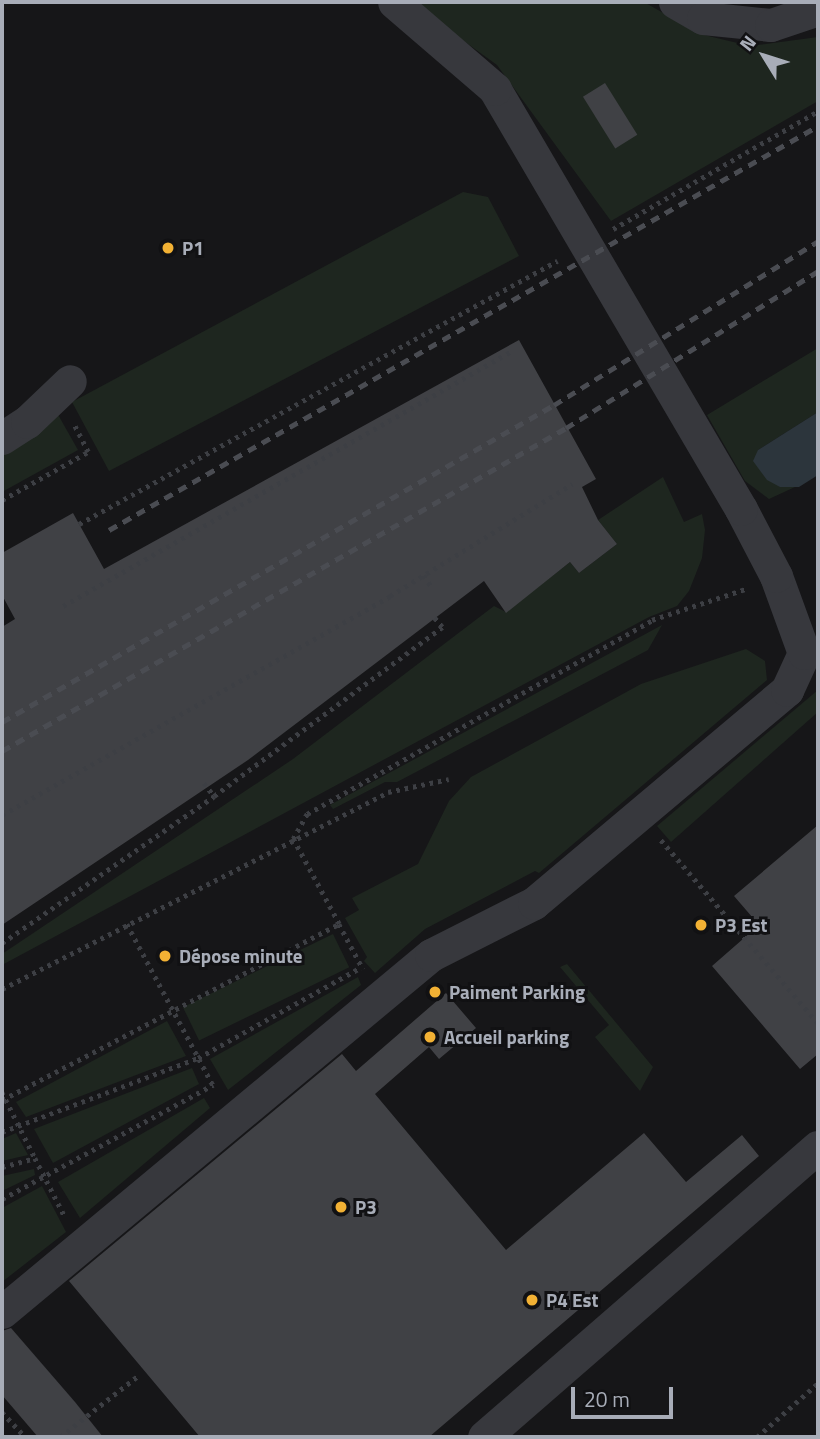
<!DOCTYPE html>
<meta charset="utf-8">
<style>
body{margin:0}
#map{position:relative;width:820px;height:1439px;overflow:hidden;background:#161618;font-family:"Titillium Web",sans-serif}
div>[style]{position:absolute}
[style*='--x']{left:calc(var(--x)*1px);top:calc(var(--y)*1px);width:calc(var(--w)*1px);rotate:calc(var(--a)*1deg)}
.green>*{inset:0;background:#1e261f;transform-origin:0 0}
.water>*{inset:0;background:#2c353c}
.building>*{inset:0;background:#404145;transform-origin:0 0}
.path>*{height:4.5px;margin-top:-2.25px;transform-origin:0;background:repeating-linear-gradient(90deg,#3d3f44 0 3.5px,transparent 0 8.5px)}
.minor>*{height:33px;margin:-16.5px;padding:0 16.5px;transform-origin:16.5px;border-radius:16.5px;background:#37383d}
.rail>*{height:5px;margin-top:-2.5px;transform-origin:0;background:repeating-linear-gradient(90deg,#4a4c52 0 9px,transparent 0 16px)}
.dots>*{width:19px;height:19px;translate:-50% -50%;box-sizing:border-box;border:4px solid #111113;border-radius:50%}
span{translate:-50% -50%;white-space:nowrap;text-align:center;line-height:1.15;-webkit-text-stroke:6px #111113;paint-order:stroke}
.poi-label{font-size:19px;color:#a8adb8;font-weight:700}
.left{translate:0 -50%;text-align:left}
.frame{position:absolute;inset:0;border:4px solid #a8adb8;pointer-events:none}
.north{position:absolute;left:729px;top:21px;width:70px;height:70px;-webkit-text-stroke:5px #111113;paint-order:stroke;rotate:308deg;font-size:19px;font-weight:700;line-height:28px;text-align:center;color:#a8adb8}
.north::after{content:'';display:block;margin:auto;width:24px;height:32px;background:#a8adb8;clip-path:polygon(50% 0,100% 100%,50% 72%,0 100%)}
.scale{position:absolute;left:571px;top:1387px;width:102px;height:32px;box-sizing:border-box;border:4px solid #a8adb8;border-top:0;padding-left:9px;font-size:21px;line-height:24px;white-space:nowrap;color:#a8adb8;-webkit-text-stroke:5px #111113;paint-order:stroke}
</style>
<div id="map">
<div class="green">
<i style="clip-path:polygon(410px 2px,644px 2px,700px 34px,750px 46px,818px 37px,818px 101px,611px 221px,497px 65px)"></i>
<i style="clip-path:polygon(463px 192px,488px 197px,519px 256px,109px 471px,72px 402px)"></i>
<i style="clip-path:polygon(818px 348px,818px 412px,758px 450px,780px 487px,795px 487px,769px 499px,745px 481px,707px 415px)"></i>
<i style="clip-path:polygon(56px 411px,78px 450px,2px 492px,2px 447px)"></i>
<i style="clip-path:polygon(663px 477px,684px 522px,702px 514px,705px 530px,702px 558px,689px 591px,677px 606px,649px 617px,2px 965px,2px 954px,293px 759px,494px 606px,506px 612px,570px 562px,579px 573px,617px 544px,598px 520px)"></i>
<i style="clip-path:polygon(662px 625px,648px 650px,397px 782px,385px 782px,333px 809px,330px 805px)"></i>
<i style="clip-path:polygon(746px 649px,765px 661px,767px 680px,539px 873px,535px 871px,425px 929px,375px 973px,364px 961px,367px 957px,345px 918px,359px 910px,352px 898px,418px 864px,449px 801px,471px 777px,641px 684px)"></i>
<i style="clip-path:polygon(818px 690px,818px 712px,671px 842px,657px 826px)"></i>
<i style="left:333px;top:934px;width:37px;height:167px;rotate:64deg"></i>
<i style="clip-path:polygon(567px 964px,653px 1067px,640px 1091px,595px 1037px,609px 1025px,560px 967px)"></i>
<i style="clip-path:polygon(358px 977px,361px 985px,228px 1090px,210px 1059px)"></i>
<i style="clip-path:polygon(167px 1021px,186px 1056px,26px 1117px,16px 1102px)"></i>
<i style="clip-path:polygon(192px 1068px,199px 1084px,53px 1163px,34px 1129px)"></i>
<i style="clip-path:polygon(204px 1098px,210px 1108px,80px 1218px,58px 1182px)"></i>
<i style="clip-path:polygon(16px 1133px,28px 1155px,2px 1161px,2px 1139px)"></i>
<i style="clip-path:polygon(34px 1169px,35px 1175px,2px 1191px,2px 1176px)"></i>
<i style="clip-path:polygon(42px 1186px,66px 1232px,2px 1282px,2px 1208px)"></i>
</div>
<div class="water">
<i style="clip-path:polygon(818px 412px,818px 475px,799px 487px,780px 487px,767px 480px,753px 461px,758px 450px)"></i>
</div>
<div class="building">
<i style="left:605px;top:83px;width:61px;height:26px;rotate:58deg"></i>
<i style="clip-path:polygon(519px 340px,596px 479px,582px 487px,598px 520px,617px 544px,579px 573px,570px 562px,506px 613px,484px 581px,248px 760px,2px 925px,2px 627px,15px 619px,2px 595px,2px 553px,73px 513px,104px 569px)"></i>
<i style="clip-path:polygon(818px 825px,818px 1054px,800px 1069px,712px 966px,759px 925px,734px 896px)"></i>
<i style="clip-path:polygon(446px 993px,476px 1028px,439px 1059px,429px 1047px,375px 1094px,506px 1250px,644px 1133px,686px 1182px,742px 1135px,759px 1156px,429px 1437px,200px 1437px,69px 1281px,342px 1054px,356px 1071px)"></i>
<i style="clip-path:polygon(11px 1328px,75px 1402px,103px 1437px,38px 1437px,2px 1395px,2px 1331px)"></i>
</div>
<div class="path">
<i style="--x:613;--y:229;--w:237;--a:-29.9"></i>
<i style="--x:2;--y:500;--w:98;--a:-29.2"></i>
<i style="--x:88;--y:452;--w:31;--a:-117"></i>
<i style="--x:79;--y:524;--w:546;--a:-28.82"></i>
<i style="--x:424;--y:575;--w:13;--a:58"></i>
<i style="--x:63;--y:606;--w:514;--a:-29.61"></i>
<i style="--x:204;--y:783;--w:16;--a:52"></i>
<i style="--x:2;--y:815;--w:446;--a:-29.4"></i>
<i style="--x:390;--y:596;--w:214;--a:-31.6"></i>
<i style="--x:661;--y:840;--w:241;--a:49.4"></i>
<i style="--x:127;--y:924;--w:185;--a:61.9"></i>
<i style="--x:339;--y:924;--w:51;--a:61.9"></i>
<i style="--x:2;--y:943;--w:258;--a:-34.7"></i>
<i style="--x:214;--y:796;--w:284;--a:-36.5"></i>
<i style="--x:442;--y:627;--w:16;--a:-130"></i>
<i style="--x:2;--y:989;--w:433;--a:-27"></i>
<i style="--x:388;--y:792;--w:62;--a:-12"></i>
<i style="--x:2;--y:1092;--w:74;--a:63.4"></i>
<i style="--x:2;--y:1100;--w:380;--a:-27.6"></i>
<i style="--x:339;--y:924;--w:97;--a:-118.4"></i>
<i style="--x:293;--y:839;--w:29;--a:-61"></i>
<i style="--x:307;--y:814;--w:396;--a:-29.3"></i>
<i style="--x:652;--y:620;--w:98;--a:-18.4"></i>
<i style="--x:2;--y:1132;--w:210;--a:-20.7"></i>
<i style="--x:198;--y:1058;--w:183;--a:-29.1"></i>
<i style="--x:2;--y:1167;--w:34;--a:-15"></i>
<i style="--x:35;--y:1158;--w:66;--a:63"></i>
<i style="--x:2;--y:1199;--w:240;--a:-28.4"></i>
<i style="--x:2;--y:1412;--w:34;--a:47"></i>
<i style="--x:60;--y:1437;--w:100;--a:-38.1"></i>
<i style="--x:757;--y:1437;--w:81;--a:-41.5"></i>
</div>
<div class="minor">
<i style="--x:675;--y:2;--w:32;--a:30"></i>
<i style="--x:703;--y:18;--w:68;--a:5.9"></i>
<i style="--x:771;--y:25;--w:50;--a:-18.8"></i>
<i style="--x:2;--y:438;--w:30;--a:-33"></i>
<i style="--x:27;--y:422;--w:59;--a:-43.6"></i>
<i style="--x:2;--y:1312;--w:558;--a:-39.77"></i>
<i style="--x:431;--y:955;--w:115;--a:-26.8"></i>
<i style="--x:534;--y:903;--w:331;--a:-40.1"></i>
<i style="--x:787;--y:690;--w:41;--a:-65.3"></i>
<i style="--x:804;--y:653;--w:82;--a:-110"></i>
<i style="--x:776;--y:576;--w:76;--a:-117.6"></i>
<i style="--x:741;--y:509;--w:487;--a:-120.4"></i>
<i style="--x:495;--y:89;--w:133;--a:-139.3"></i>
<i style="--x:484;--y:1437;--w:442;--a:-41"></i>
</div>
<div class="rail">
<i style="--x:109;--y:530;--w:816;--a:-29.68"></i>
<i style="--x:2;--y:722;--w:637;--a:-29.87"></i>
<i style="--x:554;--y:405;--w:311;--a:-31.8"></i>
<i style="--x:2;--y:751;--w:650;--a:-29.8"></i>
<i style="--x:566;--y:428;--w:297;--a:-31.9"></i>
</div>
<div class="dots">
<i style="left:168px;top:248px;background:#f2b134"></i>
<i style="left:701px;top:925px;background:#f2b134"></i>
<i style="left:165px;top:956px;background:#f2b134"></i>
<i style="left:435px;top:992px;background:#f2b134"></i>
<i style="left:430px;top:1037px;background:#f2b134"></i>
<i style="left:341px;top:1207px;background:#f2b134"></i>
<i style="left:532px;top:1300px;background:#f2b134"></i>
</div>
<div class="poi-label">
<span class="left" style="left:182px;top:248px">P1</span>
<span class="left" style="left:715px;top:925px">P3 Est</span>
<span class="left" style="left:179px;top:956px">Dépose minute</span>
<span class="left" style="left:449px;top:992px">Paiment Parking</span>
<span class="left" style="left:444px;top:1037px">Accueil parking</span>
<span class="left" style="left:355px;top:1207px">P3</span>
<span class="left" style="left:546px;top:1300px">P4 Est</span>
</div>
<div class="frame"></div>
<div class="north">N</div>
<div class="scale">20 m</div>
</div>
